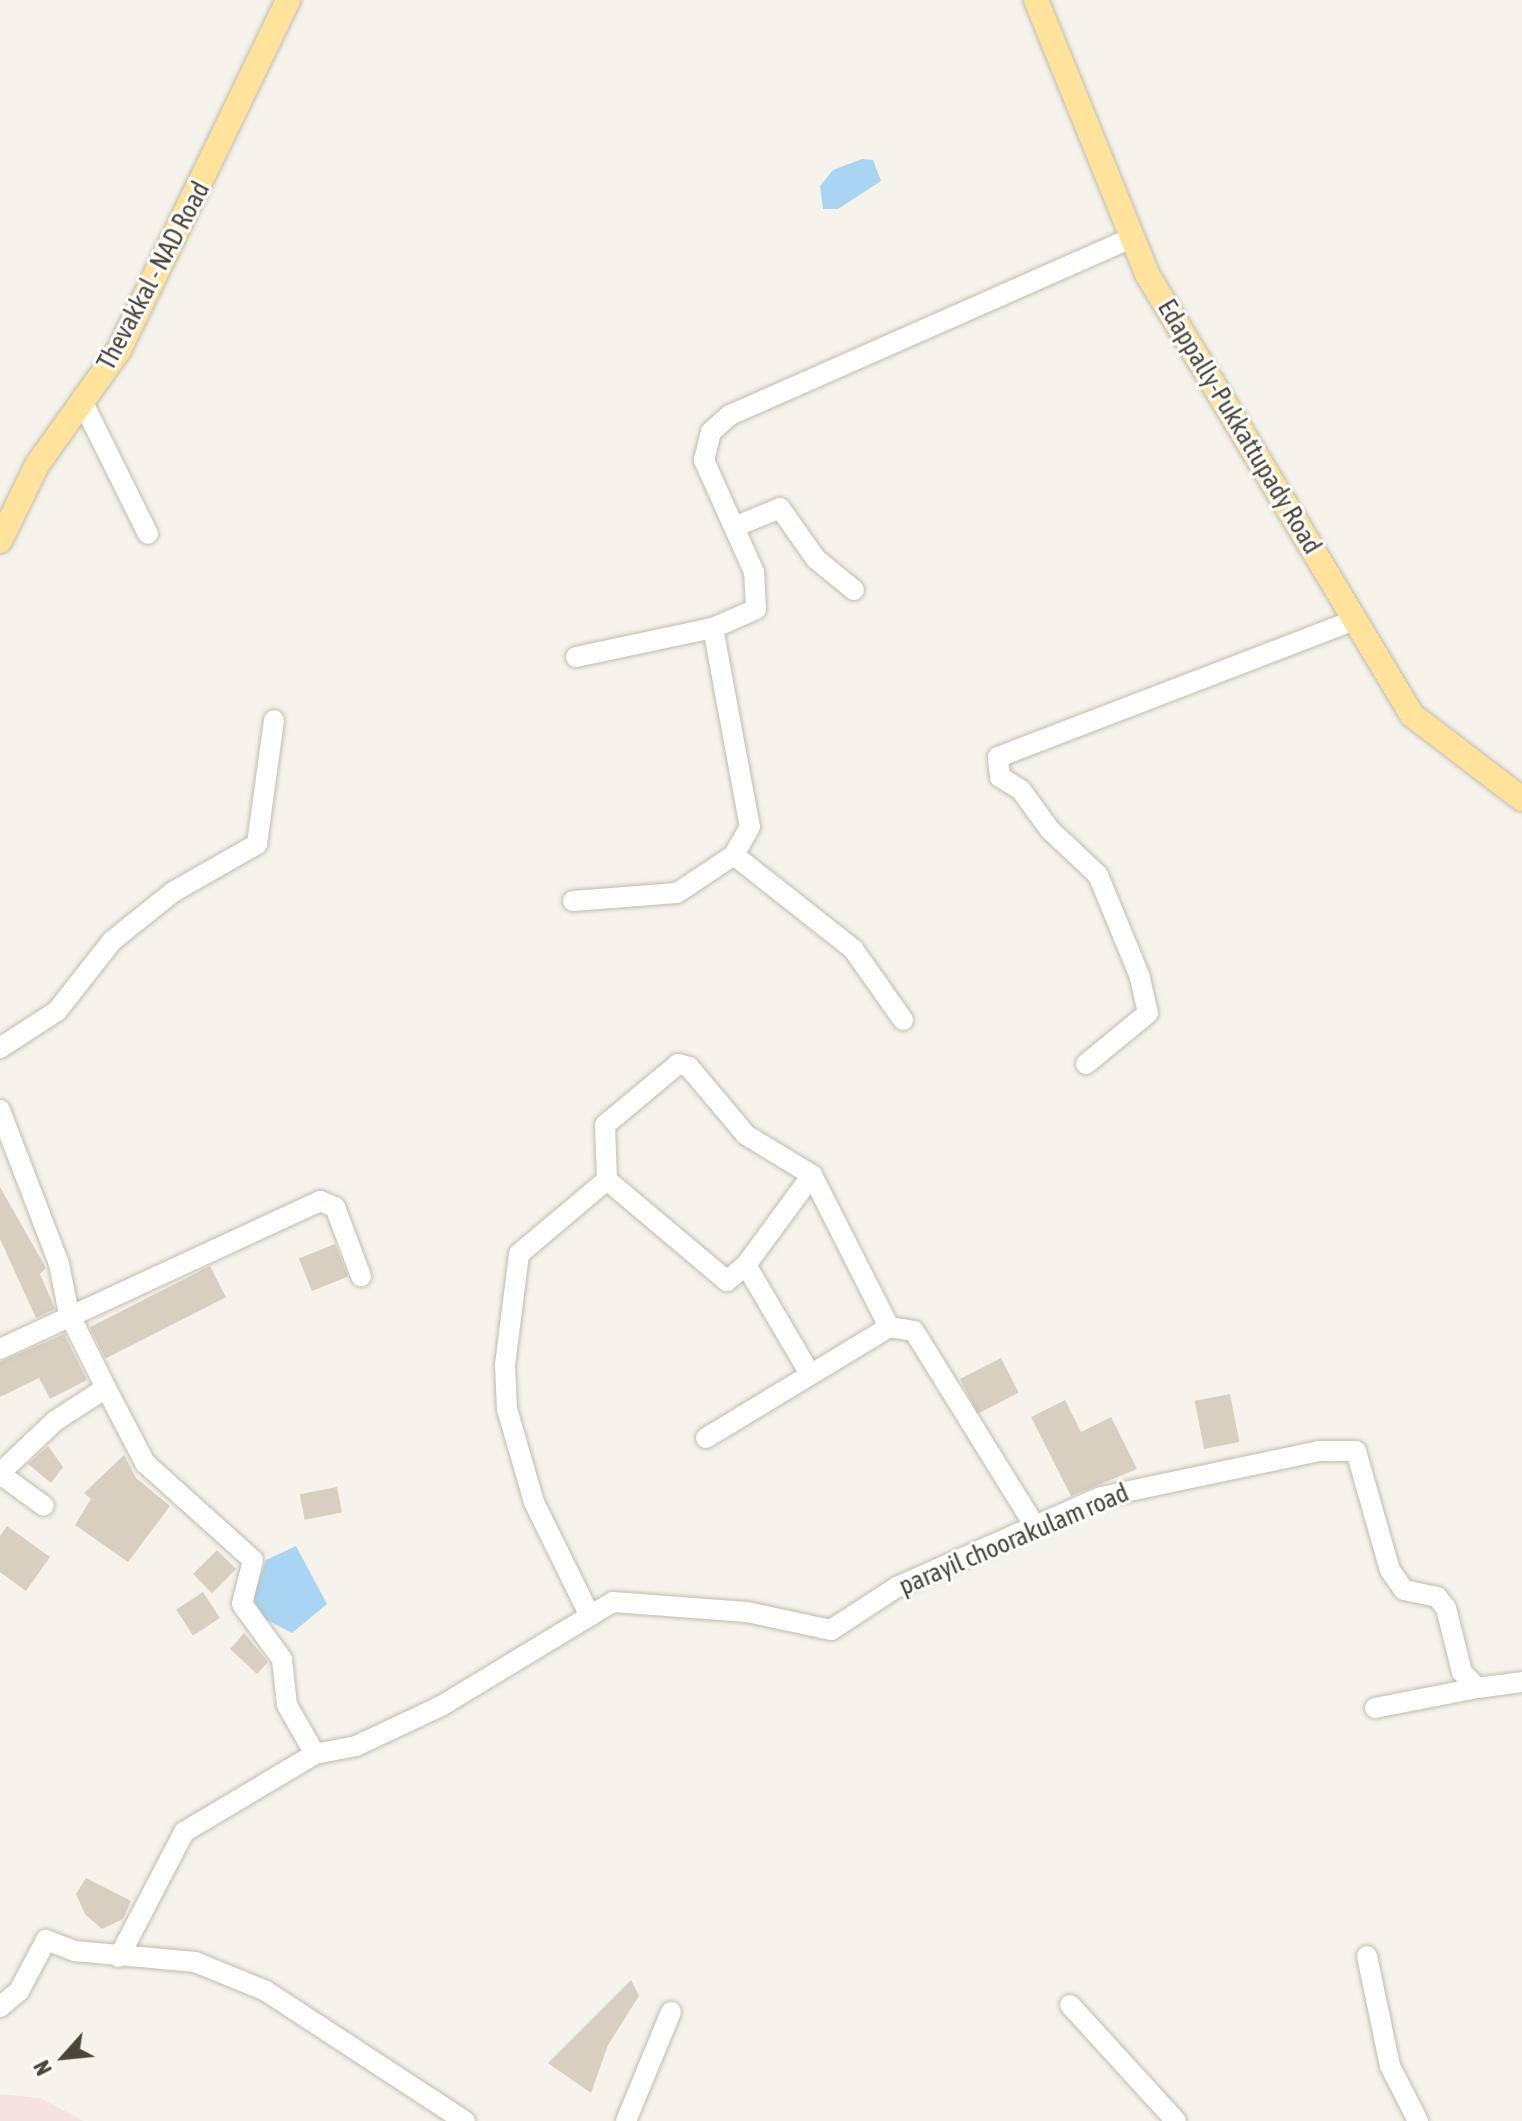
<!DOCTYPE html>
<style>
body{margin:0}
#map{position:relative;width:1522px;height:2121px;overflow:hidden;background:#f6f3ec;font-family:"Asap Condensed",sans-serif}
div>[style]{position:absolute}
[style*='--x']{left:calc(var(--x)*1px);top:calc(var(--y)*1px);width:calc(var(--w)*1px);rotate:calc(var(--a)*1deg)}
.medical>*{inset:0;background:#f6e3e0}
.water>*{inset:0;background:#a9d4f2}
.building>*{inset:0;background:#d8cfc1;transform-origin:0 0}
.roads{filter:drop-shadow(0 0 2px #c2bbae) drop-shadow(0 0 2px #c2bbae)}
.minor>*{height:20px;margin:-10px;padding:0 10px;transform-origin:10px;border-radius:10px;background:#fff}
.major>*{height:24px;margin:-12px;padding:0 12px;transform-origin:12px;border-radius:12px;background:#ffe39c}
span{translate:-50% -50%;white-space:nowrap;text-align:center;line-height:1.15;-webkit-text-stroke:6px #fff;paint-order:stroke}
.street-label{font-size:26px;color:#4b4439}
.north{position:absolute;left:24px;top:2017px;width:80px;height:80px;-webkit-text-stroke:6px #fff;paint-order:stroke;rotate:243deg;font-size:22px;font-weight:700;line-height:32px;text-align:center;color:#4b4439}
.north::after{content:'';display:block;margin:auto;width:28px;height:36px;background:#4b4439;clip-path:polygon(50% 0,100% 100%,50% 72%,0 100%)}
</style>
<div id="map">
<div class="medical">
<i style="clip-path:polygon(0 2094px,40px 2098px,84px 2121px,0 2121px)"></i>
</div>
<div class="water">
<i style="clip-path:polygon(862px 159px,873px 160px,881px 181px,838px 209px,823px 209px,820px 186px,833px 170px)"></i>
<i style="clip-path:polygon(296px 1546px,327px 1604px,292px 1633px,265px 1619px,253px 1599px,266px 1560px)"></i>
</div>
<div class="building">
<i style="clip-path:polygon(0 1187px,46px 1268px,40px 1274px,55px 1309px,36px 1318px,0 1239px)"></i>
<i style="left:335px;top:1244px;width:35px;height:39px;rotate:68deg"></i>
<i style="left:210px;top:1266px;width:35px;height:135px;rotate:63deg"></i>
<i style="clip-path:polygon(64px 1334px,87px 1380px,50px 1399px,39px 1378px,0 1397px,0 1362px)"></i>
<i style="left:1001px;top:1358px;width:39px;height:46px;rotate:63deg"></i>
<i style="left:1230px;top:1394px;width:49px;height:36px;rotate:79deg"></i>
<i style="clip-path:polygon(1065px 1400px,1081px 1432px,1111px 1417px,1137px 1469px,1071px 1496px,1031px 1417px)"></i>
<i style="clip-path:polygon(48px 1446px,63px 1467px,51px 1483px,28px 1464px)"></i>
<i style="clip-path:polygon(124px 1455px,136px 1478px,170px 1506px,128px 1562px,75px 1525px,91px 1499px,84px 1493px)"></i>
<i style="left:337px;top:1487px;width:26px;height:38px;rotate:79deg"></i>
<i style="clip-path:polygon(7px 1526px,50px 1557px,26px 1591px,0 1572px,0 1536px)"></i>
<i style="left:217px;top:1550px;width:27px;height:34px;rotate:45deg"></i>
<i style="left:203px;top:1592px;width:31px;height:32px;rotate:57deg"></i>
<i style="clip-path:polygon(244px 1633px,268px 1662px,257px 1674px,230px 1649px)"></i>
<i style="clip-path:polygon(86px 1878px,131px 1901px,123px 1919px,102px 1929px,85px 1914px,76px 1894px)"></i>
<i style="clip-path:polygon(631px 1980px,639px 1996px,608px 2045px,591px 2093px,548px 2063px)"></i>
</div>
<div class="roads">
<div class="minor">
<i style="--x:83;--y:403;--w:146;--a:63.6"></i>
<i style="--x:734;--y:527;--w:50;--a:-22.4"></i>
<i style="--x:780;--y:508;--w:62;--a:54.8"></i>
<i style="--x:816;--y:559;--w:49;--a:39.2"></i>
<i style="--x:713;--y:628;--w:202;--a:79.5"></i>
<i style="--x:750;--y:827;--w:32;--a:120"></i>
<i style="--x:734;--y:855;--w:152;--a:38.3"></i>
<i style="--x:853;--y:949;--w:87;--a:54.8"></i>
<i style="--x:576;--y:657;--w:140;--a:-12"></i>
<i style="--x:713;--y:628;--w:47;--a:-23.8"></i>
<i style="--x:756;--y:609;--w:37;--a:-93"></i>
<i style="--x:754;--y:572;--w:123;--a:-114.1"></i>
<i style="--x:704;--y:460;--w:29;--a:-76"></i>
<i style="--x:711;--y:432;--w:25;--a:-42"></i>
<i style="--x:730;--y:415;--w:439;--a:-23.8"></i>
<i style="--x:573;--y:901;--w:104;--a:-4.4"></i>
<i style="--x:677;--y:893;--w:69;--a:-33.7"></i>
<i style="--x:0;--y:1048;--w:68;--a:-33"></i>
<i style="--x:57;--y:1011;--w:89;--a:-51.8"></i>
<i style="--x:112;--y:941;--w:78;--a:-38.8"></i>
<i style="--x:173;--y:892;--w:97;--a:-29.7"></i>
<i style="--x:257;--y:844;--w:125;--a:-82.2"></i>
<i style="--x:1086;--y:1064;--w:80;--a:-39.4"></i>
<i style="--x:1148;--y:1013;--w:37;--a:-103"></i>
<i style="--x:1140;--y:977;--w:110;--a:-112.4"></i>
<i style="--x:1098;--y:875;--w:66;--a:-136.8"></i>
<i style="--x:1050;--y:830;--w:49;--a:-125.9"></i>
<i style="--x:1021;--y:790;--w:25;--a:-148"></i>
<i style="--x:1000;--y:777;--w:20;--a:-96"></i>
<i style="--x:998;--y:757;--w:382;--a:-21"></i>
<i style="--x:0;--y:1110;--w:165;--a:69"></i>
<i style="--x:59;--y:1264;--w:51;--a:78.7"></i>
<i style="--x:69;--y:1314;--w:83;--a:63.4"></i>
<i style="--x:106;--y:1388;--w:61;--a:147.1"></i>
<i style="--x:55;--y:1421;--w:76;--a:136.6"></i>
<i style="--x:746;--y:1265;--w:25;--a:140"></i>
<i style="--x:727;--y:1281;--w:157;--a:-139.9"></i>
<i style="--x:607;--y:1180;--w:55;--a:-92.1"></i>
<i style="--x:605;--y:1125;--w:95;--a:-39.9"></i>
<i style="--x:678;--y:1064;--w:11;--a:15"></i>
<i style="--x:689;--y:1067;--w:89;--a:50"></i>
<i style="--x:746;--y:1135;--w:77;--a:31.2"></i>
<i style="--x:812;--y:1175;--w:170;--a:63.1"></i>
<i style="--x:0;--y:1349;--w:353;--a:-24.8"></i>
<i style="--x:320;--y:1201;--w:16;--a:22"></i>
<i style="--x:335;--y:1207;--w:74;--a:69.4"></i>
<i style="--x:810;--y:1374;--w:126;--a:-120.4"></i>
<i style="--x:746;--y:1265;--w:112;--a:-53.7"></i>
<i style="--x:106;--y:1388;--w:85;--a:62.5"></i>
<i style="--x:145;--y:1463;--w:145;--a:41.9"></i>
<i style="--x:253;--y:1560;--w:45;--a:104"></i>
<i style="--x:242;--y:1604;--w:68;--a:54"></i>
<i style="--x:282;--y:1659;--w:46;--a:83.8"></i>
<i style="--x:287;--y:1705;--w:56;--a:60.3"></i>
<i style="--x:315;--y:1754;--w:42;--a:-11"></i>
<i style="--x:356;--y:1746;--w:94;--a:-25.2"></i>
<i style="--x:441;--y:1706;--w:201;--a:-31.2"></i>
<i style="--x:613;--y:1602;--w:134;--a:4.3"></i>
<i style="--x:747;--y:1612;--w:86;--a:12.1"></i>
<i style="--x:831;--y:1630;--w:79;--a:-33.1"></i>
<i style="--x:897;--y:1587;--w:223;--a:-23.8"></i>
<i style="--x:1101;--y:1497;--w:223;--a:-11.9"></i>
<i style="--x:1319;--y:1451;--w:37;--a:0"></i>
<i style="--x:1356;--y:1451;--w:124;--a:74.1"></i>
<i style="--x:1390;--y:1570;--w:24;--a:55"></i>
<i style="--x:1404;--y:1590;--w:34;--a:12"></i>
<i style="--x:1437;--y:1597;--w:14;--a:51"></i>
<i style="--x:1446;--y:1608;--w:66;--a:76"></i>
<i style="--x:1462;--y:1672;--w:22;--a:47"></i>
<i style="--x:1477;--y:1688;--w:45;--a:-7.6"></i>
<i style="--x:706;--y:1438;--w:214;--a:-31.2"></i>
<i style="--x:889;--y:1327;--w:25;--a:9"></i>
<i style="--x:914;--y:1331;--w:229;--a:58.2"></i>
<i style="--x:0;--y:1474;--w:54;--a:36"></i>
<i style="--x:590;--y:1616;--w:127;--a:-116.2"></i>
<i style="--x:534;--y:1502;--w:97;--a:-106.2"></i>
<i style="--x:507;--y:1409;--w:44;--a:-92.6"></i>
<i style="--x:505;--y:1365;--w:112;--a:-82.8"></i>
<i style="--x:519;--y:1254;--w:115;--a:-40.1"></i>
<i style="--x:1375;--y:1708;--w:104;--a:-11.1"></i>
<i style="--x:1367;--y:1956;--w:112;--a:78.2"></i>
<i style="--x:1390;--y:2066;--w:62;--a:63"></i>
<i style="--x:119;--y:1957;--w:141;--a:-62.5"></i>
<i style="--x:184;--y:1832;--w:152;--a:-30.8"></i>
<i style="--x:1070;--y:2005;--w:157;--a:47.6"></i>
<i style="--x:0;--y:2007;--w:25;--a:-40"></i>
<i style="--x:19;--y:1991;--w:58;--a:-62.1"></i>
<i style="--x:46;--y:1940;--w:31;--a:21"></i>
<i style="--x:75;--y:1951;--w:121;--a:5.2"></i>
<i style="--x:195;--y:1962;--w:77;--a:22.2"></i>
<i style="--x:266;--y:1991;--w:238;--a:33.2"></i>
<i style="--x:626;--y:2121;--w:118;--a:-67.6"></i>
</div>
<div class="major">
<i style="--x:1036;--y:0;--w:296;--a:67.9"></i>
<i style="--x:1147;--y:274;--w:514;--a:59"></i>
<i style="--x:1412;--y:715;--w:138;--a:37.4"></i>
<i style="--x:0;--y:541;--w:85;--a:-64"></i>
<i style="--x:37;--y:465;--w:141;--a:-54.5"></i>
<i style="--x:119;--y:350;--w:389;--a:-64.2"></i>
</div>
</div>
<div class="street-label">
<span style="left:154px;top:276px;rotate:-62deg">Thevakkal - NAD Road</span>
<span style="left:1239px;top:427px;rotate:59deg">Edappally-Pukkattupady Road</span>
<span style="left:1014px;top:1540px;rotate:-23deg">parayil choorakulam road</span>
</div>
<div class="north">N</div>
</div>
